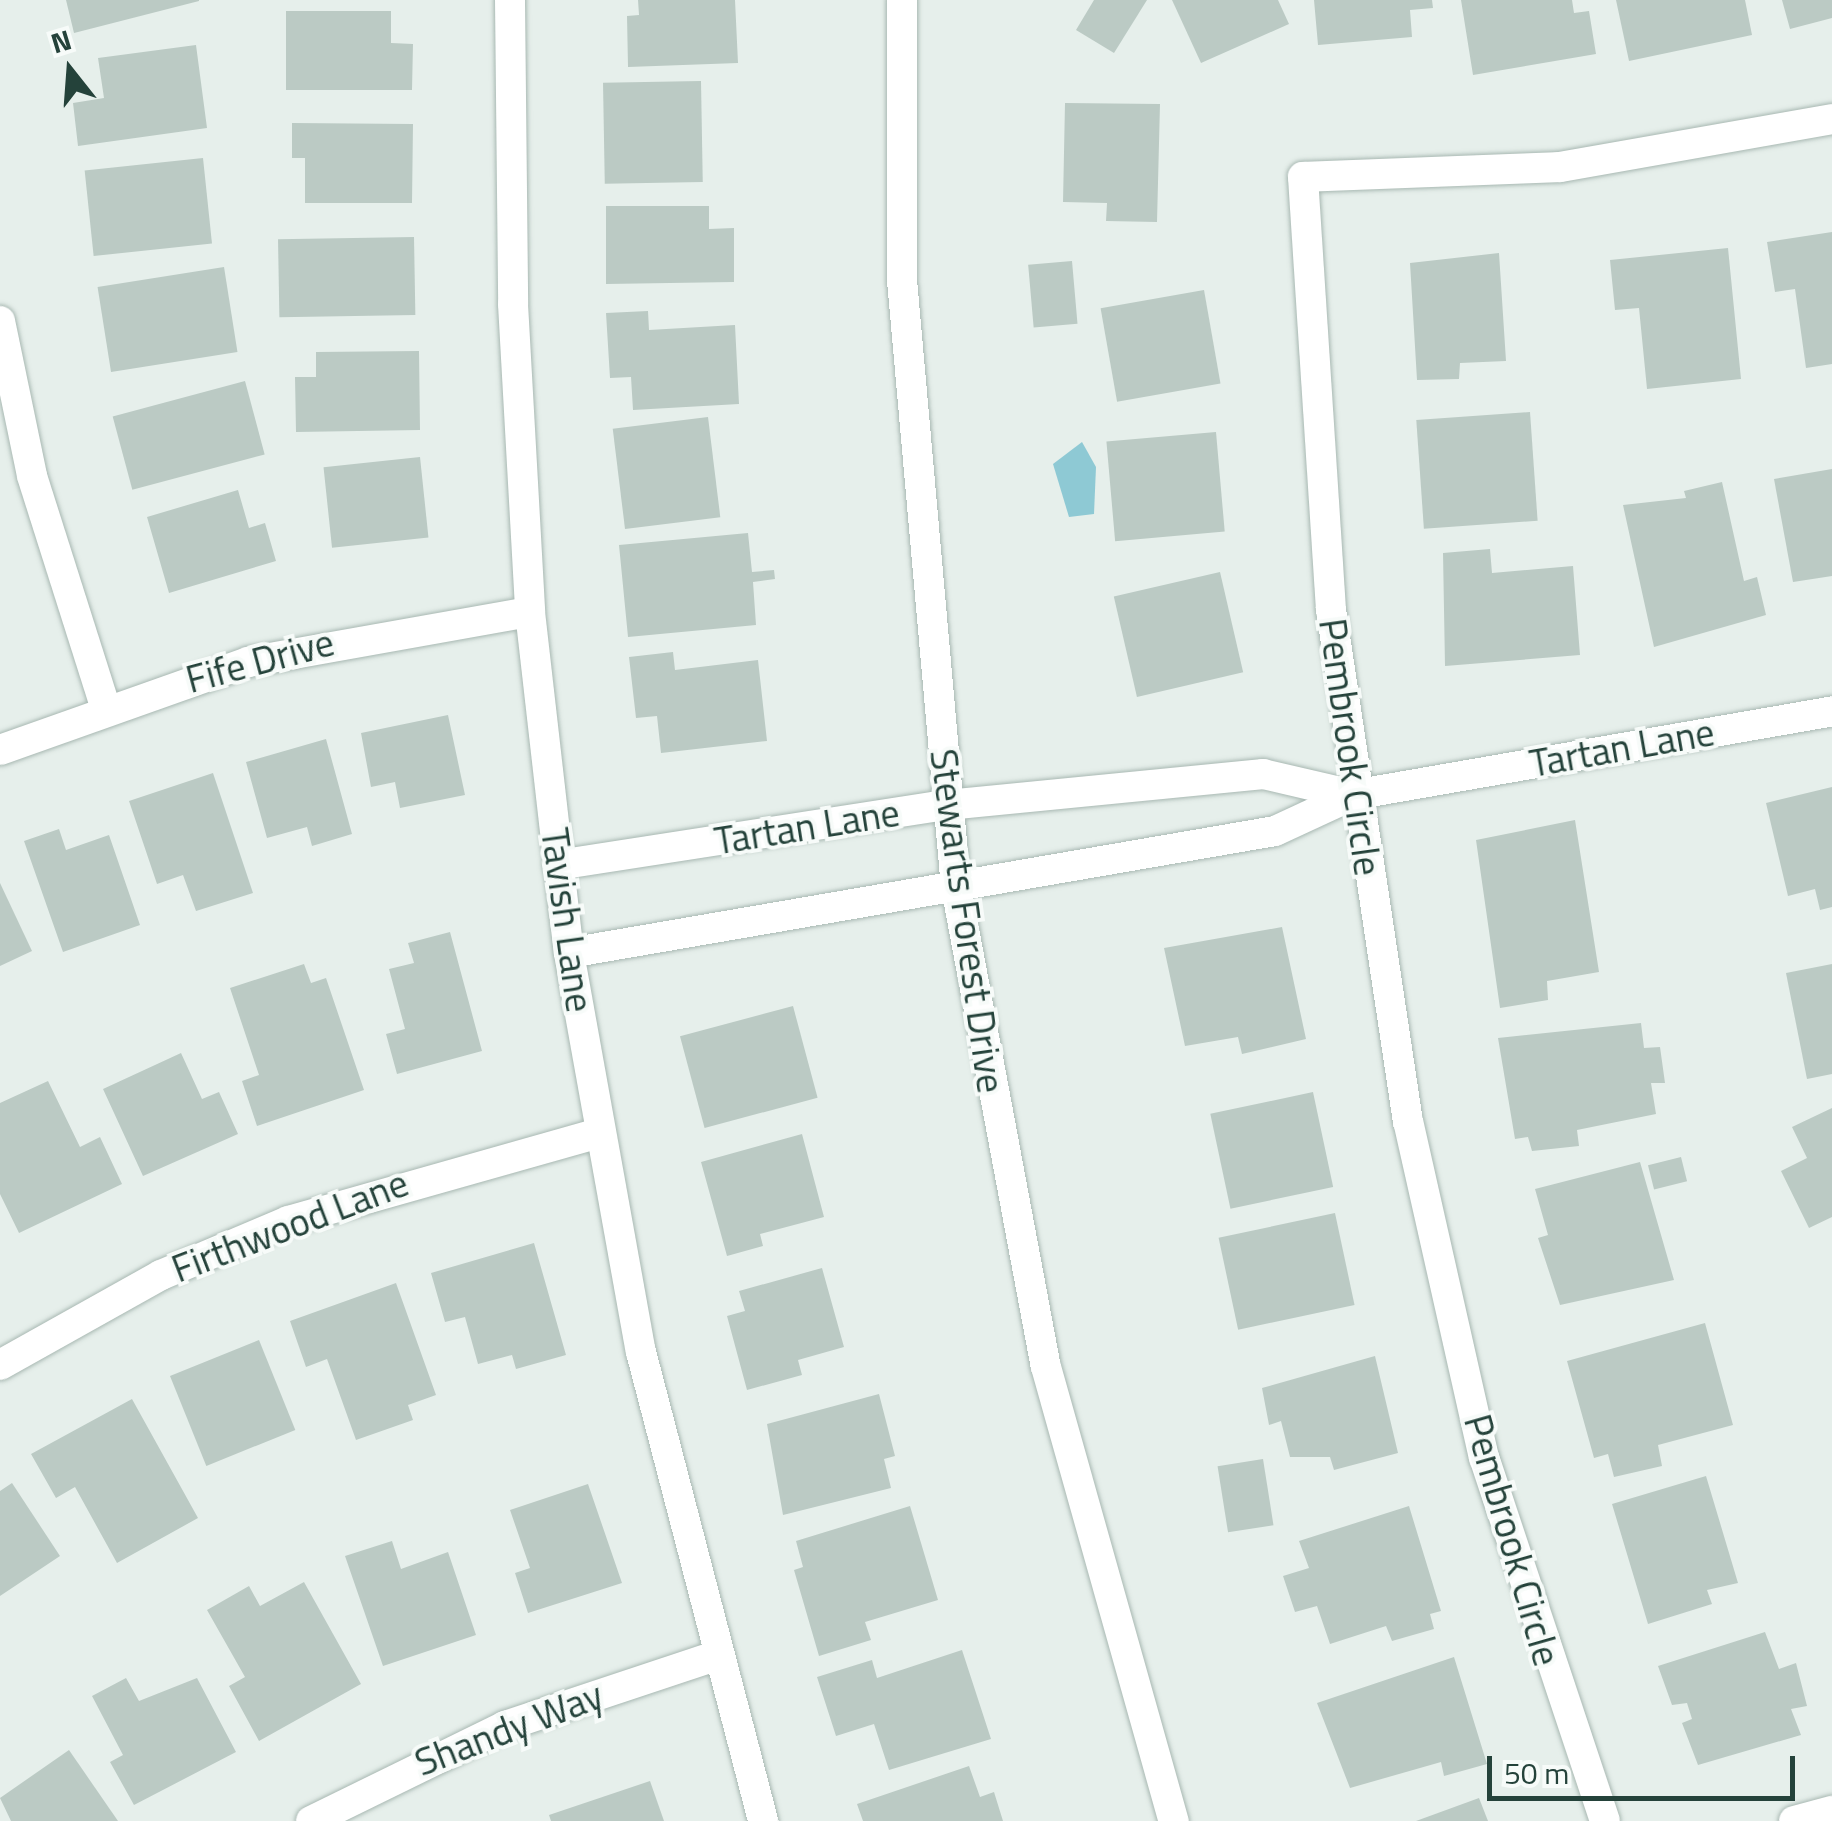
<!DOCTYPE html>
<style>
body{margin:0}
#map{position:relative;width:1832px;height:1821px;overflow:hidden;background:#e6efeb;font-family:"Titillium Web",sans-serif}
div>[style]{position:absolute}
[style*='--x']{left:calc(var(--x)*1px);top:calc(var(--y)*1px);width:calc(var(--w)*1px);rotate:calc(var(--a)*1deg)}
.water>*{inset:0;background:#8ec9d4}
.building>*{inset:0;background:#bbcac4;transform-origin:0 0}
.roads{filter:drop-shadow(0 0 2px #a8b8b2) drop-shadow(0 0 2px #a8b8b2)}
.minor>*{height:30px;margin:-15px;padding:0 15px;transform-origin:15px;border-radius:15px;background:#fff}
span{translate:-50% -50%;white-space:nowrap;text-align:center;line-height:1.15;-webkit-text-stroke:8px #f7fbf9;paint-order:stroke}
.street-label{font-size:38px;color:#24423a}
.north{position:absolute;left:20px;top:20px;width:100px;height:100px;-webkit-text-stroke:8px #f7fbf9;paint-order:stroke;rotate:343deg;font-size:28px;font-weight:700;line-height:40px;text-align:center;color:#24423a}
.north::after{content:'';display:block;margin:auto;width:35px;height:45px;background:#24423a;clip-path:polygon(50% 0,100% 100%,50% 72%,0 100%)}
.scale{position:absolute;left:1487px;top:1756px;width:308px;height:45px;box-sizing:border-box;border:5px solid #24423a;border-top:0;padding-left:12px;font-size:30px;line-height:35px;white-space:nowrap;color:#24423a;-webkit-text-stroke:8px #f7fbf9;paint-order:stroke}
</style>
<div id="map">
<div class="water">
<i style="clip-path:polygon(1082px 442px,1096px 467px,1094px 514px,1069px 517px,1053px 464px)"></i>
</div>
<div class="building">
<i style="clip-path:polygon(66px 0,199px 0,199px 1px,74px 33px)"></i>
<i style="clip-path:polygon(638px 0,735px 0,738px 63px,628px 67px,627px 16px,639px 15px)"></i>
<i style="clip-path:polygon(1094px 0,1147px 0,1114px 53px,1076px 30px)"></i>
<i style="clip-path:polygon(1172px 0,1278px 0,1289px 24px,1201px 63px)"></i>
<i style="clip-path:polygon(1314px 0,1432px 0,1433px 8px,1410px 10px,1412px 37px,1318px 45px)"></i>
<i style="clip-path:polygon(1461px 0,1572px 0,1574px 13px,1589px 11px,1596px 54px,1473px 75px)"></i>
<i style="clip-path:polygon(1616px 0,1745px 0,1752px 35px,1629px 61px)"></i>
<i style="clip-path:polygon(1782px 0,1832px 0,1832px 18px,1790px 29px)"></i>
<i style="clip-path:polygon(286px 11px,391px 11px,391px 43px,413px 44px,412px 90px,286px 90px)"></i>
<i style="clip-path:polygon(196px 45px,207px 128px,78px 146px,73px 103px,104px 98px,98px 58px)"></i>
<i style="left:701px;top:81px;width:101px;height:98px;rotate:89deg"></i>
<i style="clip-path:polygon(1065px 103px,1160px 104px,1157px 222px,1106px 221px,1107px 203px,1063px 202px)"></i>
<i style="clip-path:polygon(292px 123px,413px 124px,412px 203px,305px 203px,305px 158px,292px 158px)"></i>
<i style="left:203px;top:158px;width:86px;height:119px;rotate:84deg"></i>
<i style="clip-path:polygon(606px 206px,709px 206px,709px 229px,734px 228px,734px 282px,606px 284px)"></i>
<i style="clip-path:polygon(1832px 232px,1832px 364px,1806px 368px,1795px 289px,1775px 292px,1767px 242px)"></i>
<i style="left:414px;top:237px;width:78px;height:136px;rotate:89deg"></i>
<i style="clip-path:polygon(1728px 248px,1741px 379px,1647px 389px,1639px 308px,1615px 310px,1610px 260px)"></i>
<i style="clip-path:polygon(1499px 253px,1506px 361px,1460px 363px,1459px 379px,1417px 380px,1410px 263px)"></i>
<i style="left:1072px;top:261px;width:63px;height:44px;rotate:85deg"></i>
<i style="left:224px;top:267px;width:86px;height:128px;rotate:81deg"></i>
<i style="left:1204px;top:290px;width:95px;height:105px;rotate:80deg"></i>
<i style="clip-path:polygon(648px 311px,649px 330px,735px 325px,739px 404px,633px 410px,631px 377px,610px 378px,606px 313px)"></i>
<i style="clip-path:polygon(419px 351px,420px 430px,296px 432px,295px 377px,316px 377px,316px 352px)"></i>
<i style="left:245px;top:381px;width:76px;height:137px;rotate:75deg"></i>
<i style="left:1530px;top:412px;width:109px;height:114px;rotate:86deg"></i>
<i style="left:708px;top:417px;width:101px;height:96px;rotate:83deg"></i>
<i style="left:1216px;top:432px;width:100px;height:110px;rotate:85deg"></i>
<i style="left:420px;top:457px;width:81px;height:97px;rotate:84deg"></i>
<i style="clip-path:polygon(1832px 469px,1832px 576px,1793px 582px,1774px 479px)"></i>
<i style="clip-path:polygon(1722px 482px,1744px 581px,1757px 577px,1766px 615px,1654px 647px,1623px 505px,1686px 498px,1684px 491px)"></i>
<i style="clip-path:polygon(238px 490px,249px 528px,265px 523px,276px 561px,169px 593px,147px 517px)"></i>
<i style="clip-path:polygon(748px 533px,752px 572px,774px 570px,775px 579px,753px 582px,756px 625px,628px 637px,619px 545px)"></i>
<i style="clip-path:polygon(1490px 549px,1492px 573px,1573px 566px,1580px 655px,1445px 666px,1443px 553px)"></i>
<i style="left:1220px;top:572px;width:103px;height:109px;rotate:77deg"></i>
<i style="clip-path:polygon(673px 652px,675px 670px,758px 660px,767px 741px,661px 753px,657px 716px,636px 718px,629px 657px)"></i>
<i style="clip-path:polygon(448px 715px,465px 795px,400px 808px,395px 782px,371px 787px,361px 733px)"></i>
<i style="clip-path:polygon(326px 739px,352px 834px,312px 846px,307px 827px,267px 838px,246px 762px)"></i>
<i style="clip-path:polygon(213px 773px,253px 893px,196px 911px,183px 875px,157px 884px,129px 801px)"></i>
<i style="clip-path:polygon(1832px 787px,1832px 907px,1820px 910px,1815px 889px,1788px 896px,1766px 803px)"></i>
<i style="clip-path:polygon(1575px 820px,1599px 972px,1547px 981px,1548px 1000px,1500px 1008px,1476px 840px)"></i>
<i style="clip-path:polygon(59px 829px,66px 850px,109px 835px,140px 925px,63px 952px,24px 841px)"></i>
<i style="clip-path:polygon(0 883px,32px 951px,0 966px)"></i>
<i style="clip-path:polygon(1282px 927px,1306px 1039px,1242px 1054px,1238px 1037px,1185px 1046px,1164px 948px)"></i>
<i style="clip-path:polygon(450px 932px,482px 1051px,397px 1074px,386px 1034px,405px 1029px,389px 969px,414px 963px,408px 943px)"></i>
<i style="clip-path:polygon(304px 964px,311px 983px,326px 978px,364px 1090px,257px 1126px,242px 1081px,259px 1075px,230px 988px)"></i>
<i style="clip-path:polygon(1832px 964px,1832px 1074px,1807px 1079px,1786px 973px)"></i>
<i style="left:793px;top:1006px;width:95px;height:117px;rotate:75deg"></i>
<i style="clip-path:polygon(1641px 1023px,1644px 1048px,1660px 1047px,1665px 1083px,1651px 1083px,1656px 1114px,1577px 1130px,1579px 1146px,1532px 1151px,1528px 1137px,1515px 1139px,1498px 1038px)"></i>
<i style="clip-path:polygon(181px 1053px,202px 1099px,219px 1092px,238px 1134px,143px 1176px,103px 1089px)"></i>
<i style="clip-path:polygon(48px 1081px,80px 1147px,100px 1137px,122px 1184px,19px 1233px,0 1194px,0 1103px)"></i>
<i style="left:1313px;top:1092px;width:97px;height:105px;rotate:78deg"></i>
<i style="clip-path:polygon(1832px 1108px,1832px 1217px,1809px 1228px,1781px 1171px,1807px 1158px,1792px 1127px)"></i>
<i style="clip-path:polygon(802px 1134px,824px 1217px,760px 1234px,763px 1246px,727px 1256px,701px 1162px)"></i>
<i style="left:1681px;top:1157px;width:25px;height:34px;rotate:76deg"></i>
<i style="clip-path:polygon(1640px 1162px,1674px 1280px,1560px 1305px,1538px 1238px,1548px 1235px,1535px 1189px)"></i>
<i style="left:1335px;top:1213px;width:94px;height:119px;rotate:78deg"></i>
<i style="clip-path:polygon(534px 1243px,566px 1355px,516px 1369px,512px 1355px,478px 1364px,465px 1317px,445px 1322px,431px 1273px)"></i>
<i style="clip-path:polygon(822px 1268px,844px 1347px,798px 1360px,802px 1375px,747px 1390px,727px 1316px,745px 1311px,739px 1291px)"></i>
<i style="clip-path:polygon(396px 1283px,436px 1395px,408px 1405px,413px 1420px,356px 1440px,327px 1359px,306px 1367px,290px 1321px)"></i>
<i style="clip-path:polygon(1705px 1323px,1733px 1425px,1658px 1445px,1662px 1466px,1614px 1477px,1608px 1454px,1594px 1458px,1567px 1361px)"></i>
<i style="left:259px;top:1340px;width:97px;height:96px;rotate:68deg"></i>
<i style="clip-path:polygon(1375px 1356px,1398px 1453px,1334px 1470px,1330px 1457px,1290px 1457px,1281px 1421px,1269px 1425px,1262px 1388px)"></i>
<i style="clip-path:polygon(879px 1394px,895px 1456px,884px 1459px,891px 1488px,783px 1515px,767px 1424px)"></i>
<i style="clip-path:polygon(132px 1399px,198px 1518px,117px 1563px,75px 1487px,56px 1498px,31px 1454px)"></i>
<i style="left:1263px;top:1459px;width:67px;height:46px;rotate:81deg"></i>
<i style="clip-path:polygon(1706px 1476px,1738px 1583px,1707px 1590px,1712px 1604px,1648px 1624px,1612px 1504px)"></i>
<i style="clip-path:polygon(12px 1483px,60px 1556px,0 1596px,0 1491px)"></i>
<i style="clip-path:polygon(588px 1484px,622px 1583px,528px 1613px,515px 1573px,530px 1568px,510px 1510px)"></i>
<i style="clip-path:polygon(910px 1506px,938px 1600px,865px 1622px,871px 1640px,819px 1656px,794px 1570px,803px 1567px,796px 1541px)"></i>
<i style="clip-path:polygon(1409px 1506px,1441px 1611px,1430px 1614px,1434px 1629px,1392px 1641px,1386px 1626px,1330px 1644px,1317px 1606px,1295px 1612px,1283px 1576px,1309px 1568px,1299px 1541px)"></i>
<i style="clip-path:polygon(392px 1541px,401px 1569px,448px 1552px,476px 1635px,383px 1666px,345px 1556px)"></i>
<i style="clip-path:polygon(304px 1582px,361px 1684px,259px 1741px,229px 1686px,245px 1677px,207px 1610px,249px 1586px,260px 1606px)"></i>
<i style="clip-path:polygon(1765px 1632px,1779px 1669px,1796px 1663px,1807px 1706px,1791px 1709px,1801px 1735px,1698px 1765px,1682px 1723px,1692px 1719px,1687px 1703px,1672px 1705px,1658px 1666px)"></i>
<i style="clip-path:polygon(962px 1650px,991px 1739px,889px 1770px,874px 1724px,836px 1736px,817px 1677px,872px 1660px,877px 1678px)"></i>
<i style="clip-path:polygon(1454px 1657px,1487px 1764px,1444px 1776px,1441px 1762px,1350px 1788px,1317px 1703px)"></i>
<i style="clip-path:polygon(126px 1678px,139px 1701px,197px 1678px,236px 1752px,134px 1805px,110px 1762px,123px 1755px,92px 1696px)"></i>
<i style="clip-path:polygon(69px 1750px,118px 1821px,11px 1821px,0 1798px)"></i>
<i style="clip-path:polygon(969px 1766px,980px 1797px,994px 1792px,1003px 1821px,863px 1821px,857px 1804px)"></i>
<i style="clip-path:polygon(650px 1781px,664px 1821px,551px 1821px,549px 1815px)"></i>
<i style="clip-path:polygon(1479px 1798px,1488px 1821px,1416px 1821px)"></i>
</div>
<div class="roads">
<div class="minor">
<i style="--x:510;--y:0;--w:304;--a:89.4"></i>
<i style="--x:513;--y:304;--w:308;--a:86.8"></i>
<i style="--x:530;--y:612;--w:343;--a:83.5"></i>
<i style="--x:569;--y:953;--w:405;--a:79.8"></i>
<i style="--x:641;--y:1352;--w:485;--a:75.4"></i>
<i style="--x:902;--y:0;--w:280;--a:90"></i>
<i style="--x:902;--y:280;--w:609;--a:84.92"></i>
<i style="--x:956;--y:887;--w:488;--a:79.4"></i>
<i style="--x:1046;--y:1367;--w:472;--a:74.3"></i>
<i style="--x:0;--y:321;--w:158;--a:78.3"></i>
<i style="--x:32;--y:476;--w:241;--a:72.4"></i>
<i style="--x:0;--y:750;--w:263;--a:-19.5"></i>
<i style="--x:248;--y:662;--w:286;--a:-10.1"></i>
<i style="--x:558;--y:865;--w:394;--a:-8.8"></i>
<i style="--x:947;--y:805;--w:318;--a:-5.6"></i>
<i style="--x:1263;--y:774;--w:92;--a:13.1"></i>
<i style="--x:569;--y:953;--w:716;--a:-9.8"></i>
<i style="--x:1275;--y:831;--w:86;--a:-24.8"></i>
<i style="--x:1353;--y:795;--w:486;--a:-9.9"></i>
<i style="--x:0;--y:1365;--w:184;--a:-29.2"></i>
<i style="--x:161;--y:1275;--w:138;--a:-23"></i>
<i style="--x:288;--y:1221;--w:323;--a:-15.8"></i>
<i style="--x:311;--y:1821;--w:216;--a:-26.1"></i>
<i style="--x:505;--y:1726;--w:221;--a:-18.4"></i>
<i style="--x:1605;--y:1821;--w:383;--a:-108.4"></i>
<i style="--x:1484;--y:1458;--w:344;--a:-102.7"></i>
<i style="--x:1408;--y:1122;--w:518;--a:-98.55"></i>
<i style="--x:1331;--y:610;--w:434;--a:-93.7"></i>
<i style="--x:1303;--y:177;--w:257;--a:-2.2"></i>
<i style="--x:1560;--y:167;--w:276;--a:-10"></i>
<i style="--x:1794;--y:1821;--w:39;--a:-15"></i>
</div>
</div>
<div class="street-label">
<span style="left:260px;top:661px;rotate:-15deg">Fife Drive</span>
<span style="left:1350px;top:747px;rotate:82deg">Pembrook Circle</span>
<span style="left:1622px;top:748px;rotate:-10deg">Tartan Lane</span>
<span style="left:807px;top:827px;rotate:-9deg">Tartan Lane</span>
<span style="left:567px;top:920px;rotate:82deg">Tavish Lane</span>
<span style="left:967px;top:921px;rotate:82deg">Stewarts Forest Drive</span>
<span style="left:290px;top:1226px;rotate:-21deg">Firthwood Lane</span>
<span style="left:1512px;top:1540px;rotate:74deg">Pembrook Circle</span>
<span style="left:509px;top:1729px;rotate:-21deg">Shandy Way</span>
</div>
<div class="north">N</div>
<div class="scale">50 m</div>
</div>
